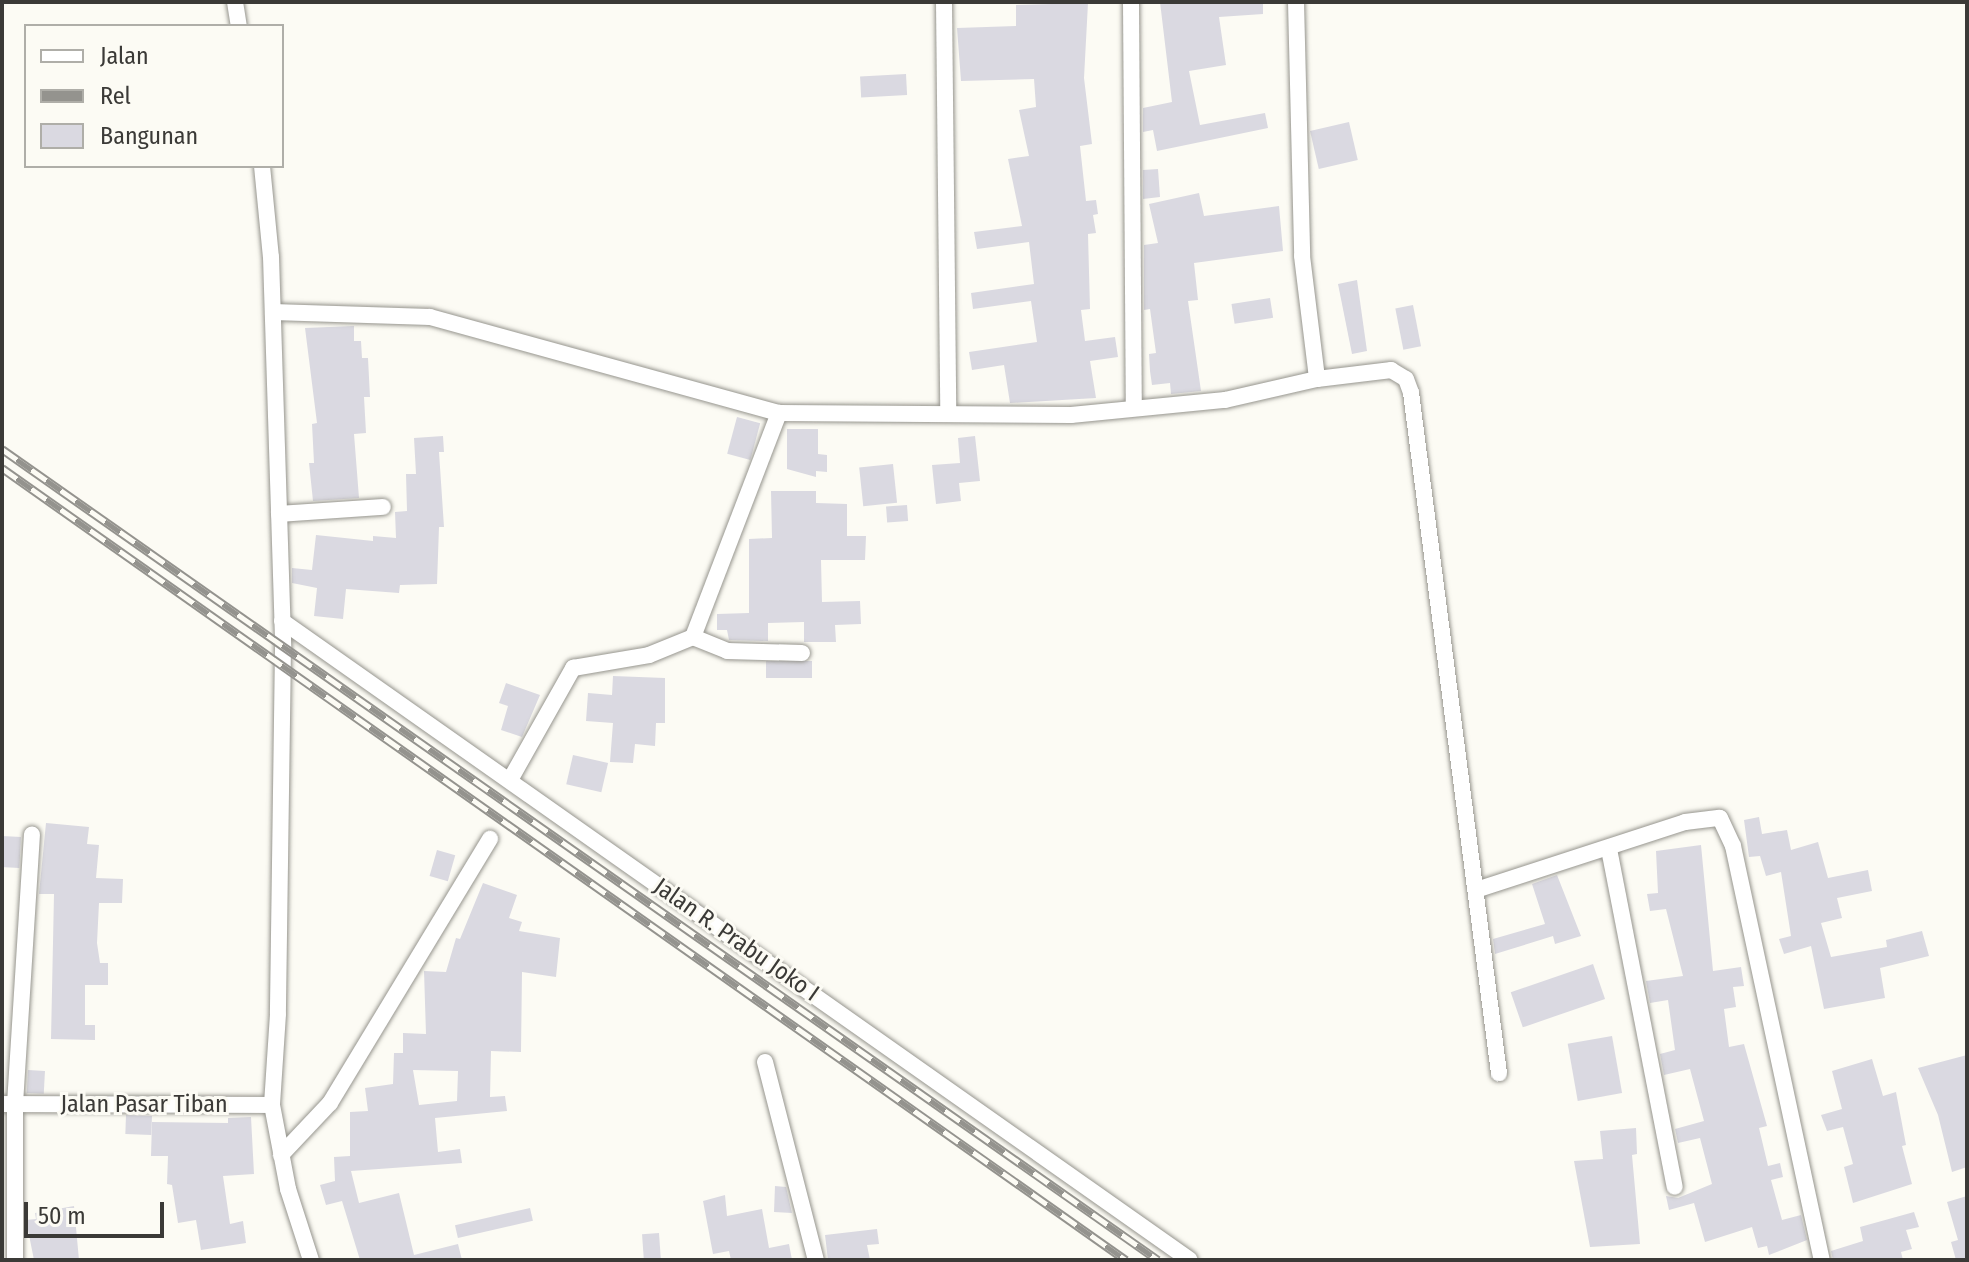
<!DOCTYPE html>
<style>
body{margin:0}
#map{position:relative;width:1969px;height:1262px;overflow:hidden;background:#fcfbf4;font-family:"Fira Sans Condensed",sans-serif}
div>[style]{position:absolute}
[style*='--x']{left:calc(var(--x)*1px);top:calc(var(--y)*1px);width:calc(var(--w)*1px);rotate:calc(var(--a)*1deg)}
.building>*{inset:0;background:#dad9e1;transform-origin:0 0}
.roads{filter:drop-shadow(0 0 2px #96958e) drop-shadow(0 0 2px #96958e)}
.street>*{height:16px;margin:-8px;padding:0 8px;transform-origin:8px;border-radius:8px;background:#fff}
.rail>*{height:9px;margin-top:-4.5px;transform-origin:0;background:repeating-linear-gradient(90deg,#fcfbf4 0 18px,#94938e 0 36px);box-sizing:border-box;border-block:2px solid #94938e}
span{translate:-50% -50%;white-space:nowrap;text-align:center;line-height:1.15;-webkit-text-stroke:6px #fcfbf4;paint-order:stroke}
.street-label{font-size:24px;color:#3b3a37}
.frame{position:absolute;inset:0;border:4px solid #3b3a37;pointer-events:none}
.legend{position:absolute;left:24px;top:24px;width:260px;height:144px;box-sizing:border-box;background:#fcfbf4;border:2px solid #afaea8;margin:0;padding:10px 14px;list-style:none;font-size:24px;color:#3b3a37}
.legend li{display:flex;align-items:center;gap:16px;height:40px}
.legend b{width:40px;border:2px solid #afaea8}
.scale{position:absolute;left:24px;top:1202px;width:140px;height:36px;box-sizing:border-box;border:4px solid #3b3a37;border-top:0;padding-left:10px;font-size:24px;line-height:28px;white-space:nowrap;color:#3b3a37;-webkit-text-stroke:6px #fcfbf4;paint-order:stroke}
</style>
<div id="map">
<div class="building">
<i style="clip-path:polygon(1160px 2px,1263px 2px,1263px 14px,1219px 17px,1226px 65px,1189px 71px,1200px 125px,1265px 113px,1268px 128px,1157px 151px,1153px 130px,1143px 132px,1143px 108px,1172px 102px)"></i>
<i style="clip-path:polygon(1088px 3px,1084px 78px,1092px 144px,1080px 146px,1086px 201px,1096px 200px,1098px 214px,1093px 215px,1096px 233px,1088px 234px,1090px 309px,1081px 310px,1085px 341px,1115px 337px,1118px 357px,1090px 361px,1096px 398px,1010px 403px,1004px 365px,972px 370px,969px 352px,1037px 342px,1031px 301px,973px 309px,971px 293px,1034px 284px,1029px 242px,977px 249px,974px 232px,1022px 226px,1008px 159px,1029px 156px,1019px 110px,1036px 107px,1034px 79px,961px 81px,957px 28px,1016px 26px,1016px 5px)"></i>
<i style="left:906px;top:74px;width:21px;height:46px;rotate:87deg"></i>
<i style="left:1349px;top:122px;width:39px;height:40px;rotate:77deg"></i>
<i style="clip-path:polygon(1158px 169px,1160px 197px,1143px 199px,1143px 170px)"></i>
<i style="clip-path:polygon(1199px 193px,1204px 216px,1279px 206px,1283px 251px,1194px 263px,1198px 300px,1188px 301px,1201px 391px,1171px 394px,1170px 383px,1152px 385px,1150px 371px,1149px 354px,1156px 353px,1150px 309px,1144px 310px,1144px 245px,1158px 243px,1149px 204px)"></i>
<i style="clip-path:polygon(1357px 280px,1367px 351px,1352px 354px,1338px 284px)"></i>
<i style="left:1270px;top:298px;width:20px;height:39px;rotate:81deg"></i>
<i style="left:1413px;top:305px;width:42px;height:18px;rotate:79deg"></i>
<i style="clip-path:polygon(354px 326px,354px 341px,361px 341px,362px 358px,368px 358px,370px 397px,364px 397px,366px 433px,354px 434px,359px 498px,313px 501px,309px 463px,314px 463px,312px 424px,317px 423px,305px 328px)"></i>
<i style="left:737px;top:417px;width:24px;height:38px;rotate:15deg"></i>
<i style="clip-path:polygon(787px 429px,818px 429px,818px 454px,827px 455px,827px 472px,816px 471px,816px 477px,787px 469px)"></i>
<i style="clip-path:polygon(443px 436px,444px 452px,439px 452px,444px 527px,439px 527px,437px 584px,400px 585px,399px 593px,346px 589px,343px 619px,314px 616px,317px 588px,292px 583px,292px 568px,312px 570px,316px 535px,373px 541px,373px 536px,396px 538px,395px 512px,407px 511px,406px 474px,416px 474px,414px 438px)"></i>
<i style="clip-path:polygon(975px 436px,980px 481px,959px 483px,961px 501px,936px 504px,932px 465px,960px 463px,958px 438px)"></i>
<i style="left:893px;top:464px;width:39px;height:34px;rotate:84deg"></i>
<i style="clip-path:polygon(771px 491px,816px 491px,816px 503px,847px 504px,847px 536px,866px 536px,865px 560px,821px 560px,822px 602px,860px 601px,861px 624px,835px 625px,836px 642px,804px 642px,804px 622px,768px 623px,768px 641px,729px 640px,727px 630px,717px 630px,717px 614px,749px 613px,749px 539px,772px 538px)"></i>
<i style="left:907px;top:505px;width:16px;height:21px;rotate:86deg"></i>
<i style="left:812px;top:661px;width:17px;height:46px;rotate:90deg"></i>
<i style="clip-path:polygon(613px 676px,665px 678px,665px 723px,656px 723px,655px 746px,635px 744px,633px 763px,610px 762px,613px 723px,586px 721px,588px 693px,612px 695px)"></i>
<i style="clip-path:polygon(506px 683px,540px 695px,522px 737px,501px 730px,508px 706px,499px 703px)"></i>
<i style="left:573px;top:755px;width:36px;height:30px;rotate:13deg"></i>
<i style="clip-path:polygon(1759px 817px,1762px 834px,1787px 830px,1791px 850px,1818px 842px,1828px 878px,1868px 870px,1872px 891px,1837px 898px,1842px 918px,1821px 923px,1831px 957px,1887px 947px,1886px 940px,1922px 931px,1929px 956px,1880px 968px,1885px 998px,1824px 1009px,1811px 946px,1784px 954px,1779px 939px,1791px 936px,1781px 872px,1766px 876px,1760px 856px,1749px 857px,1744px 820px)"></i>
<i style="clip-path:polygon(46px 823px,89px 827px,87px 844px,99px 845px,96px 878px,123px 879px,122px 903px,99px 903px,97px 943px,100px 963px,108px 963px,108px 985px,85px 985px,85px 1025px,95px 1025px,95px 1040px,51px 1039px,54px 894px,39px 894px)"></i>
<i style="left:2px;top:836px;width:19px;height:31px;rotate:3deg"></i>
<i style="clip-path:polygon(1701px 845px,1713px 971px,1741px 967px,1744px 986px,1733px 987px,1736px 1007px,1724px 1009px,1729px 1047px,1744px 1044px,1767px 1126px,1759px 1128px,1768px 1166px,1780px 1163px,1783px 1177px,1771px 1180px,1782px 1220px,1801px 1215px,1807px 1240px,1769px 1255px,1767px 1246px,1758px 1248px,1752px 1227px,1705px 1242px,1694px 1203px,1669px 1210px,1666px 1196px,1678px 1198px,1712px 1184px,1700px 1138px,1678px 1143px,1675px 1129px,1704px 1121px,1690px 1069px,1664px 1075px,1660px 1054px,1675px 1050px,1668px 1000px,1650px 1003px,1646px 981px,1683px 976px,1666px 909px,1650px 911px,1647px 894px,1658px 893px,1656px 851px)"></i>
<i style="left:437px;top:850px;width:19px;height:27px;rotate:16deg"></i>
<i style="clip-path:polygon(1557px 875px,1581px 936px,1555px 944px,1553px 936px,1495px 954px,1493px 939px,1545px 924px,1532px 884px)"></i>
<i style="clip-path:polygon(evenodd,483px 883px,517px 895px,509px 918px,522px 922px,519px 931px,560px 938px,556px 977px,522px 972px,521px 1052px,491px 1051px,490px 1097px,505px 1096px,507px 1111px,435px 1118px,438px 1152px,460px 1149px,462px 1163px,351px 1171px,359px 1203px,399px 1193px,414px 1255px,458px 1244px,462px 1260px,360px 1260px,342px 1201px,326px 1205px,320px 1185px,335px 1181px,334px 1157px,350px 1156px,350px 1112px,368px 1111px,365px 1088px,393px 1084px,394px 1053px,403px 1053px,403px 1033px,426px 1034px,424px 971px,446px 972px,456px 938px,460px 939px,483px 883px,413px 1070px,458px 1071px,457px 1101px,419px 1105px,413px 1070px)"></i>
<i style="left:1593px;top:964px;width:37px;height:87px;rotate:71deg"></i>
<i style="left:1612px;top:1036px;width:58px;height:45px;rotate:80deg"></i>
<i style="clip-path:polygon(1967px 1055px,1967px 1167px,1952px 1172px,1938px 1115px,1918px 1068px)"></i>
<i style="clip-path:polygon(1872px 1059px,1883px 1096px,1896px 1092px,1906px 1145px,1902px 1146px,1912px 1184px,1853px 1203px,1844px 1167px,1853px 1164px,1843px 1127px,1827px 1131px,1821px 1115px,1842px 1109px,1832px 1071px)"></i>
<i style="left:28px;top:1070px;width:17px;height:23px;rotate:3deg"></i>
<i style="left:126px;top:1115px;width:26px;height:19px;rotate:2deg"></i>
<i style="clip-path:polygon(251px 1117px,254px 1174px,223px 1176px,230px 1224px,243px 1221px,246px 1243px,201px 1250px,196px 1220px,178px 1223px,172px 1185px,167px 1184px,168px 1156px,151px 1156px,152px 1122px,228px 1123px,228px 1118px)"></i>
<i style="clip-path:polygon(1636px 1128px,1637px 1154px,1632px 1155px,1640px 1244px,1590px 1247px,1574px 1161px,1603px 1159px,1600px 1131px)"></i>
<i style="clip-path:polygon(775px 1186px,786px 1187px,792px 1213px,774px 1212px)"></i>
<i style="clip-path:polygon(725px 1195px,727px 1216px,762px 1209px,769px 1248px,789px 1244px,792px 1260px,731px 1260px,729px 1251px,713px 1254px,703px 1201px)"></i>
<i style="clip-path:polygon(1967px 1196px,1967px 1260px,1956px 1260px,1951px 1242px,1958px 1240px,1947px 1202px)"></i>
<i style="clip-path:polygon(74px 1206px,79px 1260px,34px 1260px,26px 1220px,36px 1219px,35px 1213px)"></i>
<i style="left:530px;top:1208px;width:13px;height:77px;rotate:77deg"></i>
<i style="clip-path:polygon(1914px 1212px,1919px 1227px,1906px 1230px,1912px 1249px,1901px 1252px,1903px 1260px,1833px 1260px,1831px 1251px,1863px 1241px,1860px 1227px)"></i>
<i style="clip-path:polygon(877px 1229px,879px 1244px,867px 1245px,870px 1260px,828px 1260px,825px 1235px)"></i>
<i style="left:659px;top:1233px;width:27px;height:17px;rotate:86deg"></i>
</div>
<div class="roads">
<div class="street">
<i style="--x:235;--y:2;--w:24;--a:81"></i>
<i style="--x:944;--y:2;--w:409;--a:89.4"></i>
<i style="--x:1131;--y:2;--w:406;--a:89.6"></i>
<i style="--x:1296;--y:2;--w:254;--a:88.6"></i>
<i style="--x:1302;--y:256;--w:124;--a:83"></i>
<i style="--x:262;--y:166;--w:91;--a:84.4"></i>
<i style="--x:271;--y:257;--w:391;--a:88.2"></i>
<i style="--x:283;--y:648;--w:366;--a:90.8"></i>
<i style="--x:278;--y:1014;--w:91;--a:93.8"></i>
<i style="--x:272;--y:1105;--w:86;--a:79.2"></i>
<i style="--x:288;--y:1189;--w:75;--a:72.1"></i>
<i style="--x:273;--y:312;--w:157;--a:1.8"></i>
<i style="--x:430;--y:317;--w:362;--a:15.4"></i>
<i style="--x:279;--y:514;--w:104;--a:-3.9"></i>
<i style="--x:282;--y:621;--w:1110;--a:35.14"></i>
<i style="--x:693;--y:637;--w:37;--a:22"></i>
<i style="--x:727;--y:651;--w:75;--a:1.5"></i>
<i style="--x:510;--y:780;--w:129;--a:-60.6"></i>
<i style="--x:573;--y:668;--w:77;--a:-9.7"></i>
<i style="--x:649;--y:655;--w:48;--a:-22.2"></i>
<i style="--x:693;--y:637;--w:240;--a:-69"></i>
<i style="--x:779;--y:413;--w:292;--a:0.4"></i>
<i style="--x:1071;--y:415;--w:155;--a:-5.6"></i>
<i style="--x:1225;--y:400;--w:94;--a:-12.9"></i>
<i style="--x:1317;--y:379;--w:75;--a:-6.9"></i>
<i style="--x:1391;--y:370;--w:17;--a:31"></i>
<i style="--x:1406;--y:379;--w:15;--a:70"></i>
<i style="--x:1411;--y:393;--w:686;--a:82.63"></i>
<i style="--x:1609;--y:849;--w:344;--a:79"></i>
<i style="--x:1476;--y:890;--w:220;--a:-18"></i>
<i style="--x:1685;--y:822;--w:35;--a:-7"></i>
<i style="--x:1720;--y:818;--w:31;--a:65"></i>
<i style="--x:1733;--y:846;--w:423;--a:77.9"></i>
<i style="--x:765;--y:1062;--w:204;--a:75.6"></i>
<i style="--x:2;--y:1104;--w:270;--a:0.2"></i>
<i style="--x:281;--y:1155;--w:71;--a:-46.7"></i>
<i style="--x:330;--y:1103;--w:309;--a:-58.8"></i>
<i style="--x:15;--y:1260;--w:156;--a:-90"></i>
<i style="--x:15;--y:1104;--w:270;--a:-86.4"></i>
</div>
</div>
<div class="rail">
<i style="--x:2;--y:449;--w:1412;--a:35.05"></i>
<i style="--x:2;--y:468;--w:1375;--a:35.17"></i>
</div>
<div class="street-label">
<span style="left:736px;top:940px;rotate:35deg">Jalan R. Prabu Joko I</span>
<span style="left:144px;top:1105px">Jalan Pasar Tiban</span>
</div>
<div class="frame"></div>
<ul class="legend">
<li><b style="height:10px;background:#fff"></b>Jalan</li>
<li><b style="height:10px;background:#94938e"></b>Rel</li>
<li><b style="height:22px;background:#dad9e1"></b>Bangunan</li>
</ul>
<div class="scale">50 m</div>
</div>
